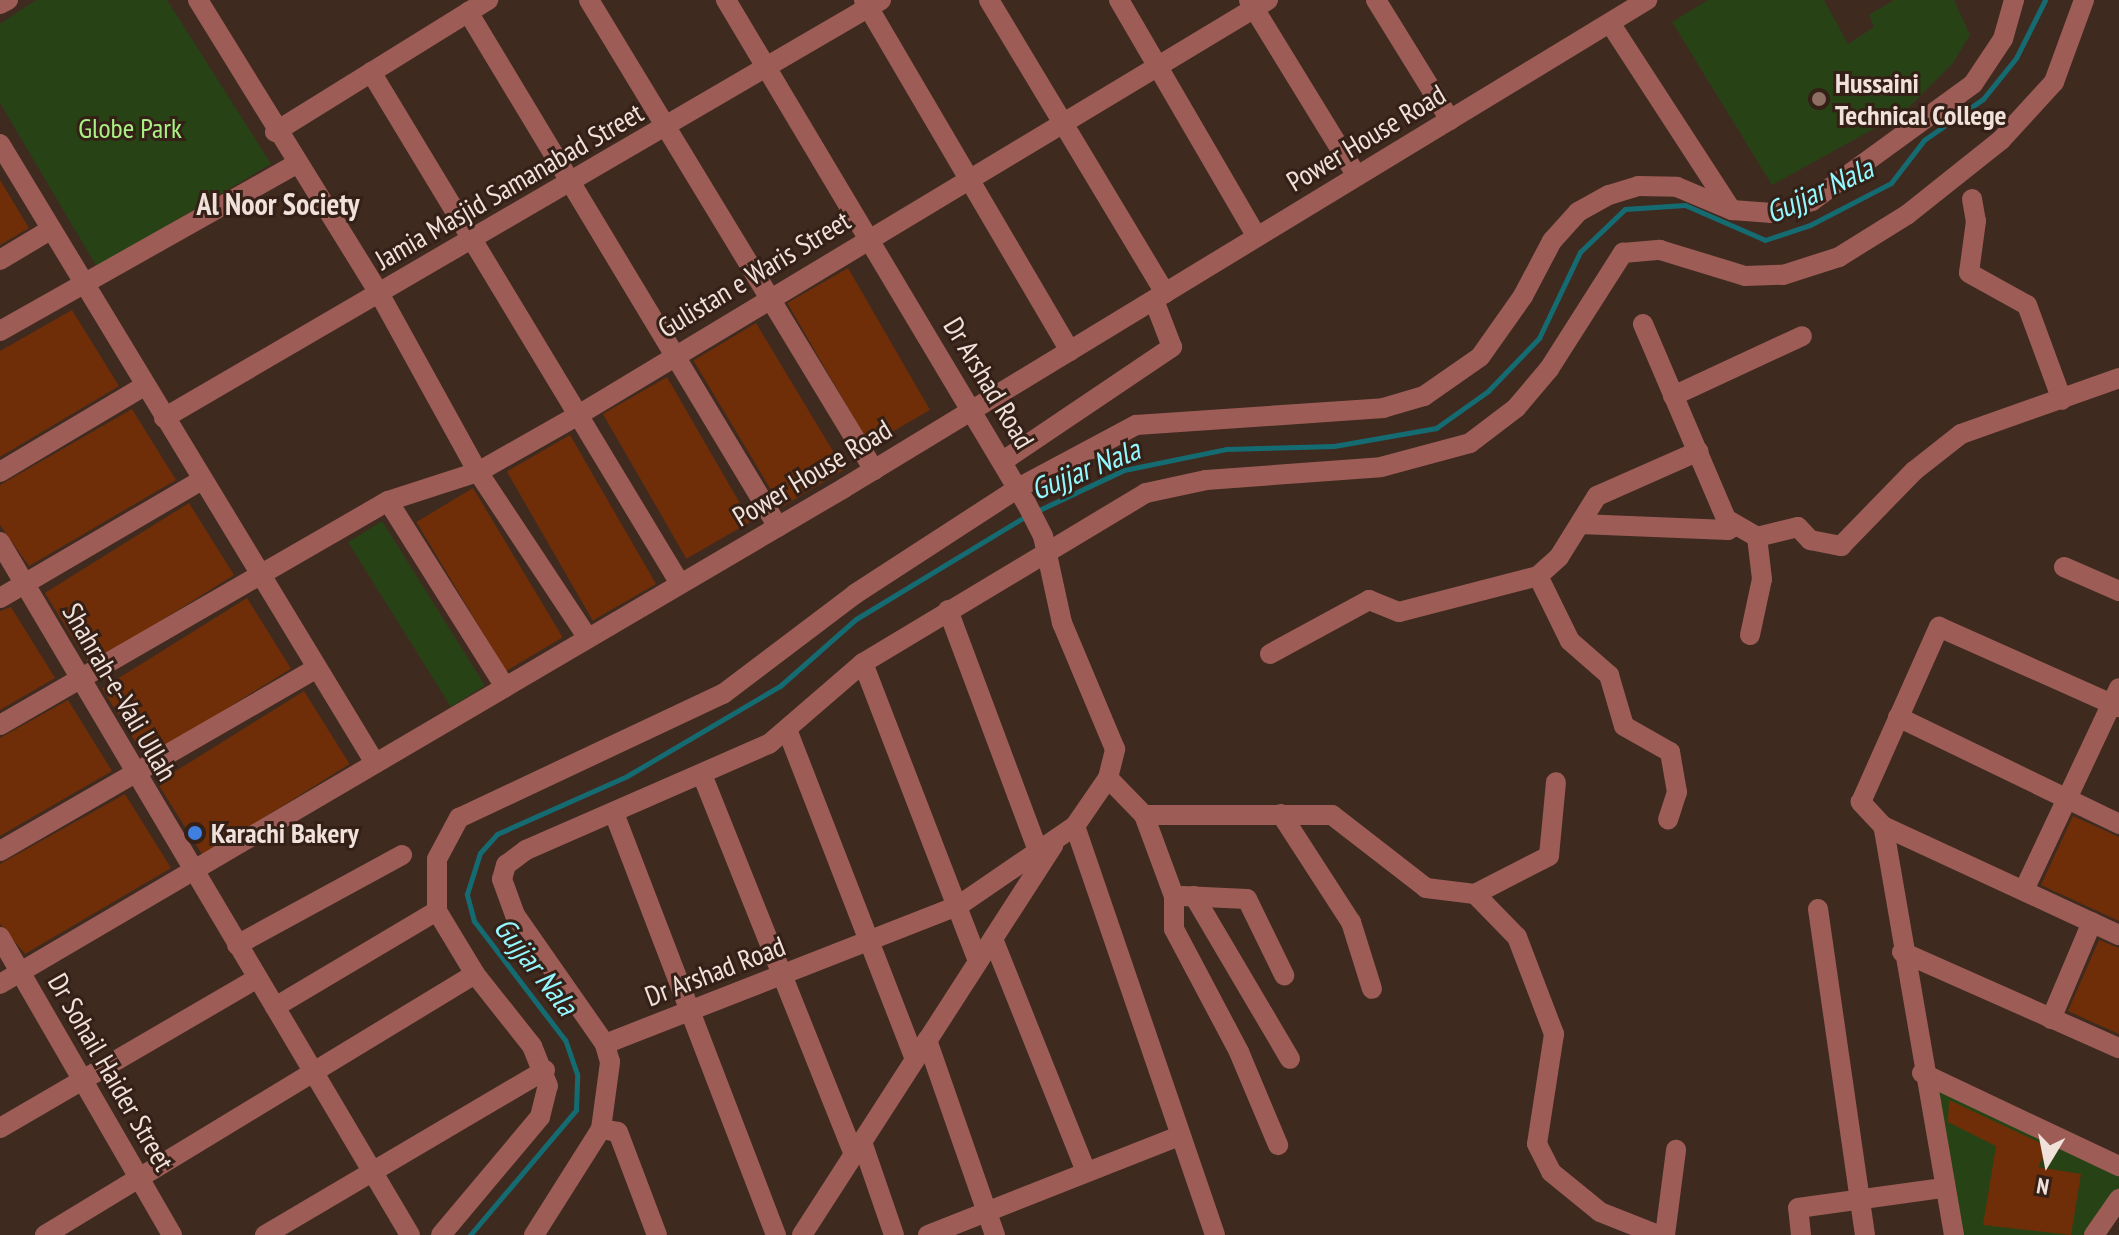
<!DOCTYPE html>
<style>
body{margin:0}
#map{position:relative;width:2119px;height:1235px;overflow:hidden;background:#3f2a20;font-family:"PT Sans Narrow",sans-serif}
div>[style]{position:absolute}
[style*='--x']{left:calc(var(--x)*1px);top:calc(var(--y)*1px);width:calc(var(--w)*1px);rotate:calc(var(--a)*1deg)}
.green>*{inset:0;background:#274316;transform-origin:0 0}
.stream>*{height:5px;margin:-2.5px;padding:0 2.5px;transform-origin:2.5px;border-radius:2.5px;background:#146c72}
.building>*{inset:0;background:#6f2e08;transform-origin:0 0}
.minor>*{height:20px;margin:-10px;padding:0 10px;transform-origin:10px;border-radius:10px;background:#9d5d56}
.dots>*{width:22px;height:22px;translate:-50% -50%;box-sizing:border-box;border:4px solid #342016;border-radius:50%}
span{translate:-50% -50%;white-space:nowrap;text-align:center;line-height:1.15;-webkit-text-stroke:6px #342016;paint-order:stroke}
.poi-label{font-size:28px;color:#f0e1db;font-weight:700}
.left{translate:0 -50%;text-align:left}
.park-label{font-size:28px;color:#a9f184}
.street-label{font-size:28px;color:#f0e1db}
.water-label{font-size:30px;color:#93f8ff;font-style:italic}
.neighbourhood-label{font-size:30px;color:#f0e1db;font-weight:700}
.north{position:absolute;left:2007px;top:1123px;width:80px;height:80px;-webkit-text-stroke:6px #342016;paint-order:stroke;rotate:190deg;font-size:22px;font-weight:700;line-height:32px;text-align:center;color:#f0e1db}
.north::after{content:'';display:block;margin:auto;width:28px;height:36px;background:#f0e1db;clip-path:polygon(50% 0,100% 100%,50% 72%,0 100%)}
</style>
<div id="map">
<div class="green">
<i style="clip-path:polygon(36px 0,167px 0,271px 164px,97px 267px,0 103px,0 24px)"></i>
<i style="clip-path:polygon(1708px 0,1824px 0,1848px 44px,1874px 27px,1869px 15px,1894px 0,1954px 0,1970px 35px,1953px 63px,1904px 112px,1772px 185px,1672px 22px)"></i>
<i style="left:382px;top:521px;width:194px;height:40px;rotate:58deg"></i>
<i style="clip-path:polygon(1922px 1073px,2119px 1166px,2119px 1199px,2094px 1235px,1954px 1235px)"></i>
</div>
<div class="stream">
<i style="--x:1035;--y:512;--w:98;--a:-25.3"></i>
<i style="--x:1124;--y:470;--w:104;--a:-11.6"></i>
<i style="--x:1226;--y:449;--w:108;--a:-1.6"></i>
<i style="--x:1334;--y:446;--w:104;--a:-10"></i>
<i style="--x:1436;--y:428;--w:64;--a:-35.4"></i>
<i style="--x:1488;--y:391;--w:74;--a:-46.1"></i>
<i style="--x:1539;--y:338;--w:95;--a:-64.5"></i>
<i style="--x:1580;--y:252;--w:62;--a:-43.7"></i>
<i style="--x:1625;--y:209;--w:60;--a:-3.8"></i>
<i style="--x:1685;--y:205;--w:87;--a:23.6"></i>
<i style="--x:1765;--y:240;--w:47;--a:-18.4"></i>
<i style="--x:1810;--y:225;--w:91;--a:-27.4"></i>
<i style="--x:1891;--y:183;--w:54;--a:-52.5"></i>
<i style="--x:1924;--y:140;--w:72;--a:-34.8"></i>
<i style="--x:1983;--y:99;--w:53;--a:-51.2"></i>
<i style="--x:2016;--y:58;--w:65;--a:-63.4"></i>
<i style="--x:470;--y:1235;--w:164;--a:-49.7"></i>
<i style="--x:576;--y:1110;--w:36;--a:-88"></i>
<i style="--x:577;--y:1074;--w:36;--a:-109"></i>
<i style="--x:565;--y:1040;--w:150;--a:-127.4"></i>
<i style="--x:474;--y:921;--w:28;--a:-105"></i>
<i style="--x:467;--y:894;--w:43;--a:-72.4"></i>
<i style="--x:480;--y:853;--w:25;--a:-48"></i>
<i style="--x:497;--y:834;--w:142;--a:-24"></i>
<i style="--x:627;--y:776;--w:178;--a:-30.5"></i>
<i style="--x:780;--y:686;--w:101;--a:-41.4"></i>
<i style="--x:856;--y:619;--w:199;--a:-31.2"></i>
</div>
<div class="building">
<i style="clip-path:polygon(0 180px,29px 228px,0 245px)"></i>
<i style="left:848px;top:268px;width:164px;height:70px;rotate:60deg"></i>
<i style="clip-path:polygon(72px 310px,119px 386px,0 457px,0 351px)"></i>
<i style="left:756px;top:323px;width:171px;height:73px;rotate:59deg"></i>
<i style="left:667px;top:377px;width:167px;height:74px;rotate:60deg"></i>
<i style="clip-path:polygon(132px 409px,176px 480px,29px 566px,0 525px,0 485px)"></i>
<i style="left:570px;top:435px;width:172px;height:73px;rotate:60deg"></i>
<i style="left:473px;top:488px;width:174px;height:66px;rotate:59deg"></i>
<i style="left:189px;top:503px;width:85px;height:170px;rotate:58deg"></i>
<i style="left:247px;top:598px;width:83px;height:171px;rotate:58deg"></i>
<i style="clip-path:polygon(11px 607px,55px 678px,0 710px,0 611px)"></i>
<i style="left:304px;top:691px;width:86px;height:173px;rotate:58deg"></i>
<i style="clip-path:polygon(68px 700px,112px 771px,0 836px,0 738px)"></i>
<i style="clip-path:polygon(125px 794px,171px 868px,25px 954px,0 924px,0 864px)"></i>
<i style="clip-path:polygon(2073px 816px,2119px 837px,2119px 921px,2041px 885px)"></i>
<i style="clip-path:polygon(2099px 940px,2119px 948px,2119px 1034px,2068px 1011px)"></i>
<i style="clip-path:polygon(1949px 1100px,2049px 1147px,2038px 1167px,2081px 1174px,2071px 1235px,1983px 1225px,1996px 1146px,1948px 1122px)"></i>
</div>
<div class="minor">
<i style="--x:198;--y:0;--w:344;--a:58.3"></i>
<i style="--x:379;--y:293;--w:205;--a:61.1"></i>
<i style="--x:478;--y:472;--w:199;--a:56.5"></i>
<i style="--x:589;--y:0;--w:550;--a:58.77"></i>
<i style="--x:864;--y:0;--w:407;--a:59.6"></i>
<i style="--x:989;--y:0;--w:342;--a:59"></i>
<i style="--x:1119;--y:0;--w:274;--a:59.8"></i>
<i style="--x:1249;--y:0;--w:206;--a:58.5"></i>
<i style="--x:1376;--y:0;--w:141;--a:58.3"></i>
<i style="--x:0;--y:4;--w:9;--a:-27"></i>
<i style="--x:468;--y:12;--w:601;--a:58.95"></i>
<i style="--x:1610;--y:23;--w:221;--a:57"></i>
<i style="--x:371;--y:72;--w:596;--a:58.87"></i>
<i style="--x:275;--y:132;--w:251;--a:-31.8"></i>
<i style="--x:0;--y:144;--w:724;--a:58.79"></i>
<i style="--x:1972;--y:199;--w:22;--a:80"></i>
<i style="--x:1976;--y:221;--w:52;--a:97.7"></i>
<i style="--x:1969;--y:273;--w:66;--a:28.9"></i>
<i style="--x:2027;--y:305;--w:101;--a:69.8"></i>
<i style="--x:0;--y:260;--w:58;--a:-31"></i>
<i style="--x:1643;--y:324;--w:212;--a:66.9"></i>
<i style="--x:1726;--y:519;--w:36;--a:30"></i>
<i style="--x:1757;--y:537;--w:42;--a:-13.7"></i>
<i style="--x:1798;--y:527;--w:18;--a:47"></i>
<i style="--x:1810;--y:540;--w:32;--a:11"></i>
<i style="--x:1841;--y:546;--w:105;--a:-45.8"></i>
<i style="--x:1914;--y:471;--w:60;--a:-38.2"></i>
<i style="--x:1961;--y:434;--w:168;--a:-19.5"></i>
<i style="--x:0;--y:331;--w:338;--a:-29.4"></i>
<i style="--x:1673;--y:396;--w:142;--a:-24.9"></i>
<i style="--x:164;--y:418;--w:830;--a:-30.24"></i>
<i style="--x:1003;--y:461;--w:204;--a:-34"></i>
<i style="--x:1172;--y:347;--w:50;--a:-111"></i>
<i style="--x:0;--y:472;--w:168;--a:-30.8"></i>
<i style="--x:388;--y:501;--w:220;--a:57.8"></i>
<i style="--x:1580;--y:524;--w:148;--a:2.3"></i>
<i style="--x:1728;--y:530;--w:9;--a:-32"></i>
<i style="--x:0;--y:542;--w:805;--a:59.39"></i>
<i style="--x:2064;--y:567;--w:60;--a:23.6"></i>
<i style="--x:1538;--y:576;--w:72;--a:63.8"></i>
<i style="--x:1570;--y:641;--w:52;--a:41.1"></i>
<i style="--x:1609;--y:675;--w:53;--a:73.6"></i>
<i style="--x:1624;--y:726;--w:53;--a:29.5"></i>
<i style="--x:1670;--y:752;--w:41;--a:80.1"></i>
<i style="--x:1677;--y:792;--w:29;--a:108"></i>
<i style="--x:0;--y:598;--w:234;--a:-30.3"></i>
<i style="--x:948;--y:610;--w:257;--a:69.5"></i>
<i style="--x:1750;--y:635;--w:57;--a:-77.9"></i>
<i style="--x:1762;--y:579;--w:42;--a:-96.8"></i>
<i style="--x:1270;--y:654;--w:113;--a:-28.6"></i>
<i style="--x:1369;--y:600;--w:32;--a:22"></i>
<i style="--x:1399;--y:612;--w:144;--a:-14.5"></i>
<i style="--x:1538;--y:576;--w:28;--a:-42"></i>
<i style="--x:1559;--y:557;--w:72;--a:-58.1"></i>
<i style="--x:1597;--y:496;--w:111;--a:-23.8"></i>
<i style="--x:863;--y:663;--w:319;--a:68.9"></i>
<i style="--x:1898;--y:717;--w:246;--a:25.8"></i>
<i style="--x:0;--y:725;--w:448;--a:-30"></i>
<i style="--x:388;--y:501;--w:95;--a:-17.9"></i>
<i style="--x:478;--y:472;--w:117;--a:-29.6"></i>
<i style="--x:580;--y:414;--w:803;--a:-31.04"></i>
<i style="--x:788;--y:732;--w:351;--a:68.8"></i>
<i style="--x:703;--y:777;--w:406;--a:68.2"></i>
<i style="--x:1108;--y:778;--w:52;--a:45.8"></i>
<i style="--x:1144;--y:815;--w:188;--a:0"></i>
<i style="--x:1332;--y:815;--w:119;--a:37.8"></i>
<i style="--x:1426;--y:888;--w:49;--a:7"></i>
<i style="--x:1475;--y:894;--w:60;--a:45.7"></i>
<i style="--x:1517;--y:937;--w:104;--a:69.1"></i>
<i style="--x:1554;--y:1034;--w:111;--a:98.8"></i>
<i style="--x:1537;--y:1144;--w:31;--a:63"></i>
<i style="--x:1551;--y:1172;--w:63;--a:39.2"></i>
<i style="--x:1600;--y:1212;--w:62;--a:21.6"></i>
<i style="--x:614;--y:813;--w:452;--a:69"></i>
<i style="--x:1281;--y:814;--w:129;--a:57.1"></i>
<i style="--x:1351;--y:922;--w:70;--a:72.6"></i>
<i style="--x:1144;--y:815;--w:86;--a:69.7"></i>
<i style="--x:1174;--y:896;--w:33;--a:90"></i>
<i style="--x:1174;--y:929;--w:139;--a:62.1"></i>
<i style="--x:1239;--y:1052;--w:101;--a:67.2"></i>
<i style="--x:1075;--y:826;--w:432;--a:71.1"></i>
<i style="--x:1883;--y:826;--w:260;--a:24.8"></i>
<i style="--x:0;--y:851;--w:366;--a:-30"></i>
<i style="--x:2024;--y:890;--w:223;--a:-64.8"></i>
<i style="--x:1475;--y:894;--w:83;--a:-27.2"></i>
<i style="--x:1549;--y:856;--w:74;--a:-84.6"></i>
<i style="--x:1182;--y:896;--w:65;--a:2.6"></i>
<i style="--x:1247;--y:899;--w:85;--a:64"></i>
<i style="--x:1194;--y:896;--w:189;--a:59.5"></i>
<i style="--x:1818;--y:909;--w:329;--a:81.8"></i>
<i style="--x:0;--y:937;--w:344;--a:60"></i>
<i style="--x:993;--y:939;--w:250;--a:68.2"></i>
<i style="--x:237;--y:945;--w:188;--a:-28.6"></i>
<i style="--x:1902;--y:952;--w:237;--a:23.9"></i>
<i style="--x:0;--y:984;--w:979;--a:-30.44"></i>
<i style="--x:844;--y:488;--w:940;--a:-31.29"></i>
<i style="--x:275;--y:1007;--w:188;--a:-30.7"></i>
<i style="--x:2051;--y:1019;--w:105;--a:-67.1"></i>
<i style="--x:927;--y:1040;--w:207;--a:70.8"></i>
<i style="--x:605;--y:1044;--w:379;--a:-21.4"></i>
<i style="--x:958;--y:906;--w:142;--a:-34.4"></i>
<i style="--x:1075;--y:826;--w:58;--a:-55.5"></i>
<i style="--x:1108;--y:778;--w:30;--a:-76"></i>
<i style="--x:1115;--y:749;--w:137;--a:-112.8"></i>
<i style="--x:1062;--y:623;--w:89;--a:-102.3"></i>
<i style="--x:1043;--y:536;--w:37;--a:-117"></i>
<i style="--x:1026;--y:503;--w:586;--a:-120.81"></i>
<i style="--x:1922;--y:1073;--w:218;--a:25.3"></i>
<i style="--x:0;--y:1128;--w:298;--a:-30.2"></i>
<i style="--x:601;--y:1129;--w:17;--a:10"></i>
<i style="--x:618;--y:1132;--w:110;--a:69.3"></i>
<i style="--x:862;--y:1142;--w:98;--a:71"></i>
<i style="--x:45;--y:1235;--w:503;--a:-31.26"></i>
<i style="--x:265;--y:1235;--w:325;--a:-30.5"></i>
<i style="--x:441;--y:1235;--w:154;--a:-50"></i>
<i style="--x:540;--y:1117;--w:32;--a:-76"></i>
<i style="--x:548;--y:1086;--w:43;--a:-111.8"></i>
<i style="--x:532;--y:1046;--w:92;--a:-128.4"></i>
<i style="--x:475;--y:974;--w:74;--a:-121.1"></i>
<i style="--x:437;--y:911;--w:52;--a:-90"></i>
<i style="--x:437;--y:859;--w:47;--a:-61.8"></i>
<i style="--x:459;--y:818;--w:292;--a:-25.2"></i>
<i style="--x:723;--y:694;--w:166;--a:-37.1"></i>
<i style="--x:855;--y:594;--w:194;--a:-33"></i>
<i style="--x:1018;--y:488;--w:134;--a:-28.1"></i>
<i style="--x:1136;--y:425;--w:248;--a:-3.9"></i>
<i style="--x:1383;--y:408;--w:43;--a:-16.3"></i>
<i style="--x:1424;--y:396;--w:68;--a:-34.9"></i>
<i style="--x:1480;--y:357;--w:75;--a:-54.8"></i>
<i style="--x:1523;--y:296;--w:62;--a:-62.2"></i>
<i style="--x:1552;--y:241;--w:39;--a:-48"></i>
<i style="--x:1578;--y:212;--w:35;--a:-29"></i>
<i style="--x:1609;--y:195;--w:30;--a:-17"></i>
<i style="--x:1638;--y:186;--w:39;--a:1"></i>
<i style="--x:1677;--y:187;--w:60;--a:22.7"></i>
<i style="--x:1732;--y:210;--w:40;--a:4.3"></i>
<i style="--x:1772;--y:213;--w:42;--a:-16.7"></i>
<i style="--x:1812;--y:201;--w:199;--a:-36"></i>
<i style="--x:1973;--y:84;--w:54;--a:-56.3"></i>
<i style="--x:2003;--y:39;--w:41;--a:-74.2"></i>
<i style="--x:534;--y:1235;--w:125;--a:-57.7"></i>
<i style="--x:601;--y:1129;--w:68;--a:-82.3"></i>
<i style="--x:610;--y:1062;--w:19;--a:-106"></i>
<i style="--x:605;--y:1044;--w:157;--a:-124.9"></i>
<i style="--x:515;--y:915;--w:38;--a:-110"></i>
<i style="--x:502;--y:879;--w:15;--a:-74"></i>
<i style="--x:506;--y:865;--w:25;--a:-37"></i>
<i style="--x:526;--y:850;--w:265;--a:-23.6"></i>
<i style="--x:769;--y:744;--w:124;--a:-40.8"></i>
<i style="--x:863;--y:663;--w:330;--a:-31"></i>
<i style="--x:1146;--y:493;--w:61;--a:-12.2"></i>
<i style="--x:1206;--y:480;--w:175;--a:-4.2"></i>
<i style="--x:1381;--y:467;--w:92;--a:-15.1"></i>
<i style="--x:1470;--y:443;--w:58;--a:-37.3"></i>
<i style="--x:1516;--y:408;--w:51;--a:-49.8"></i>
<i style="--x:1549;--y:369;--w:138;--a:-57.5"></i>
<i style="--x:1623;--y:253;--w:37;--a:-5"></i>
<i style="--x:1660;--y:250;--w:89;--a:17"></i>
<i style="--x:1745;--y:276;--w:38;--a:-2"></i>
<i style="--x:1783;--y:275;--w:59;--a:-17.8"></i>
<i style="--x:1839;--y:257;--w:81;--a:-31.9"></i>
<i style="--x:1908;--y:214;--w:119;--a:-38.5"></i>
<i style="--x:2001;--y:140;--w:79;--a:-47.6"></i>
<i style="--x:2054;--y:82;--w:87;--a:-69.9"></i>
<i style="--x:802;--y:1235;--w:464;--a:-57.2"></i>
<i style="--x:928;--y:1235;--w:270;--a:-21.5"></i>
<i style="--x:1665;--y:1235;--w:86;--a:-82.6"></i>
<i style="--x:1801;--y:1235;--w:27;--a:-96"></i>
<i style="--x:1798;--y:1208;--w:145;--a:-7.9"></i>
<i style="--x:1954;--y:1235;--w:415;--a:-99.8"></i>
<i style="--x:1883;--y:826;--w:33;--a:-133"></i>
<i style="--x:1861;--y:802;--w:192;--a:-66"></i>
<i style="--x:1939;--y:627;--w:197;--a:24"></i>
<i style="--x:2094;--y:1235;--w:44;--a:-55.2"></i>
</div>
<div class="dots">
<i style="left:1819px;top:99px;background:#8d6e63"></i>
<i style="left:195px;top:833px;background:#3f7fe0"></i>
</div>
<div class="poi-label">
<span class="left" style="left:1835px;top:99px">Hussaini<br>Technical College</span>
<span class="left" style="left:211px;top:833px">Karachi Bakery</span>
</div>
<div class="park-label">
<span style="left:130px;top:128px">Globe Park</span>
</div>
<div class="street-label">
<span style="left:1366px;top:138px;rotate:-31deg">Power House Road</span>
<span style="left:509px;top:186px;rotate:-30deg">Jamia Masjid Samanabad Street</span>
<span style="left:754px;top:274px;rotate:-31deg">Gulistan e Waris Street</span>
<span style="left:989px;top:383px;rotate:59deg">Dr Arshad Road</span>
<span style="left:812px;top:473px;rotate:-31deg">Power House Road</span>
<span style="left:120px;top:692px;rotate:60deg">Shahrah-e-Vali Ullah</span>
<span style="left:715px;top:971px;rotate:-21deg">Dr Arshad Road</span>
<span style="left:111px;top:1072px;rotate:60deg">Dr Sohail Haider Street</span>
</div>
<div class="water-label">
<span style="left:1819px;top:190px;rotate:-25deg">Gujjar Nala</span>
<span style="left:1085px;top:469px;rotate:-22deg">Gujjar Nala</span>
<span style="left:536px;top:966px;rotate:52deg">Gujjar Nala</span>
</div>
<div class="neighbourhood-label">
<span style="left:278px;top:204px">Al Noor Society</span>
</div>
<div class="north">N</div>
</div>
